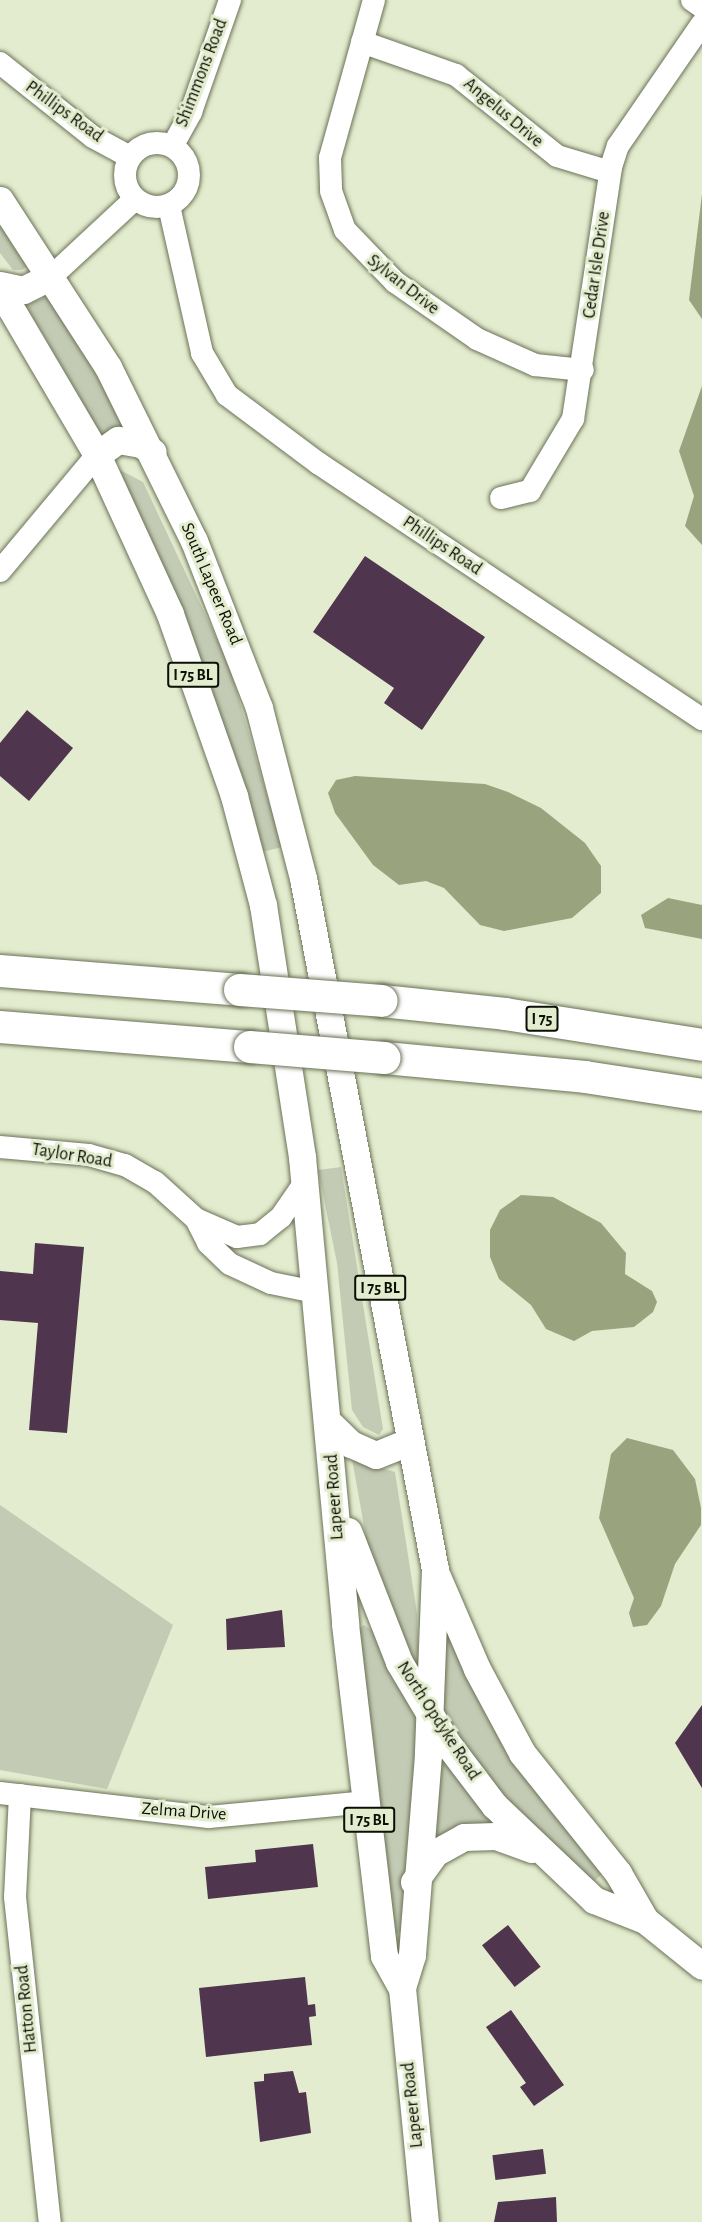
<!DOCTYPE html>
<style>
body{margin:0}
#map{position:relative;width:702px;height:2222px;overflow:hidden;background:#e3ecce;font-family:"Alegreya Sans",sans-serif}
div>[style]{position:absolute}
[style*='--x']{left:calc(var(--x)*1px);top:calc(var(--y)*1px);width:calc(var(--w)*1px);rotate:calc(var(--a)*1deg)}
.green>*{inset:0;background:#c4cbb4}
.water>*{inset:0;background:#99a47f}
.building>*{inset:0;background:#50354e;transform-origin:0 0}
.roads{filter:drop-shadow(0 0 2px #6b7258) drop-shadow(0 0 2px #6b7258)}
.minor>*{height:22px;margin:-11px;padding:0 11px;transform-origin:11px;border-radius:11px;background:#fff}
.minor>.ring{margin:-11px;padding:0;box-sizing:content-box;background:none;border:22px solid #fff;border-radius:50%}
.major>*{height:27px;margin:-13.5px;padding:0 13.5px;transform-origin:13.5px;border-radius:13.5px;background:#fff}
.highway>*{height:32px;margin:-16px;padding:0 16px;transform-origin:16px;border-radius:16px;background:#fff}
.bridges{filter:drop-shadow(0 0 2px #6b7258) drop-shadow(0 0 2px #6b7258)}
.highway-bridge>*{height:32px;margin:-16px;padding:0 16px;transform-origin:16px;border-radius:16px;background:#fff}
span{translate:-50% -50%;white-space:nowrap;text-align:center;line-height:1.15;-webkit-text-stroke:6px #e3ecce;paint-order:stroke}
.shield-label span{padding:2px 4px;background:#e3ecce;border:2px solid;border-radius:4px;-webkit-text-stroke-width:0}
.shield-label{font-size:16px;color:#0c0f05;font-weight:700}
.street-label{font-size:18px;color:#0c0f05}
</style>
<div id="map">
<div class="green">
<i style="clip-path:polygon(0 223px,29px 265px,22px 270px,13px 270px,0 253px)"></i>
<i style="clip-path:polygon(48px 296px,72px 331px,126px 429px,103px 438px,26px 305px)"></i>
<i style="clip-path:polygon(120px 470px,143px 482px,229px 665px,282px 847px,262px 852px,208px 677px)"></i>
<i style="clip-path:polygon(341px 1167px,383px 1429px,379px 1435px,363px 1427px,352px 1410px,337px 1263px,318px 1170px)"></i>
<i style="clip-path:polygon(352px 1459px,395px 1472px,417px 1613px,419px 1673px,371px 1565px)"></i>
<i style="clip-path:polygon(0 1505px,173px 1625px,107px 1789px,0 1770px)"></i>
<i style="clip-path:polygon(364px 1625px,374px 1632px,421px 1723px,403px 1930px,395px 1935px,359px 1629px)"></i>
<i style="clip-path:polygon(451px 1637px,521px 1771px,602px 1874px,591px 1884px,523px 1821px,442px 1717px,441px 1640px)"></i>
<i style="clip-path:polygon(438px 1751px,502px 1829px,429px 1848px)"></i>
</div>
<div class="water">
<i style="clip-path:polygon(702px 194px,702px 319px,689px 300px)"></i>
<i style="clip-path:polygon(702px 386px,702px 545px,685px 526px,694px 496px,679px 451px)"></i>
<i style="clip-path:polygon(355px 776px,485px 784px,508px 792px,541px 808px,585px 843px,601px 866px,601px 893px,572px 918px,504px 931px,480px 925px,444px 888px,426px 881px,399px 885px,373px 865px,335px 813px,328px 793px,336px 780px)"></i>
<i style="clip-path:polygon(668px 898px,702px 905px,702px 939px,645px 928px,641px 915px)"></i>
<i style="clip-path:polygon(521px 1195px,553px 1197px,601px 1223px,626px 1253px,625px 1274px,652px 1291px,657px 1302px,653px 1312px,634px 1327px,592px 1331px,574px 1341px,546px 1329px,531px 1305px,499px 1279px,490px 1257px,490px 1230px,500px 1210px)"></i>
<i style="clip-path:polygon(627px 1438px,673px 1450px,695px 1479px,701px 1508px,701px 1525px,675px 1564px,661px 1606px,647px 1625px,633px 1627px,629px 1613px,634px 1598px,599px 1518px,611px 1454px)"></i>
</div>
<div class="building">
<i style="clip-path:polygon(365px 556px,485px 637px,422px 730px,384px 703px,394px 688px,313px 632px)"></i>
<i style="clip-path:polygon(27px 710px,73px 748px,29px 801px,0 776px,0 743px)"></i>
<i style="clip-path:polygon(35px 1243px,84px 1247px,67px 1433px,29px 1430px,38px 1323px,0 1320px,0 1271px,33px 1274px)"></i>
<i style="clip-path:polygon(282px 1610px,285px 1647px,227px 1650px,226px 1619px)"></i>
<i style="clip-path:polygon(702px 1705px,702px 1788px,675px 1743px)"></i>
<i style="clip-path:polygon(313px 1844px,318px 1887px,208px 1899px,205px 1867px,256px 1862px,255px 1850px)"></i>
<i style="left:508px;top:1925px;width:53px;height:33px;rotate:52deg"></i>
<i style="clip-path:polygon(305px 1977px,308px 2005px,315px 2004px,316px 2016px,309px 2017px,312px 2045px,206px 2057px,199px 1988px)"></i>
<i style="clip-path:polygon(511px 2010px,564px 2085px,534px 2106px,520px 2087px,526px 2083px,486px 2027px)"></i>
<i style="clip-path:polygon(293px 2071px,299px 2093px,306px 2092px,311px 2133px,260px 2142px,254px 2082px,264px 2081px,264px 2074px)"></i>
<i style="left:543px;top:2149px;width:25px;height:51px;rotate:83deg"></i>
<i style="clip-path:polygon(556px 2197px,557px 2222px,494px 2222px,498px 2202px)"></i>
</div>
<div class="roads">
<div class="minor">
<i style="--x:374;--y:0;--w:164;--a:105.6"></i>
<i style="--x:330;--y:158;--w:33;--a:88"></i>
<i style="--x:331;--y:191;--w:41;--a:70.3"></i>
<i style="--x:345;--y:230;--w:72;--a:46.1"></i>
<i style="--x:395;--y:282;--w:100;--a:34.8"></i>
<i style="--x:477;--y:339;--w:64;--a:24.1"></i>
<i style="--x:535;--y:365;--w:48;--a:5.9"></i>
<i style="--x:692;--y:0;--w:12;--a:35"></i>
<i style="--x:362;--y:42;--w:100;--a:19.3"></i>
<i style="--x:456;--y:75;--w:129;--a:38.7"></i>
<i style="--x:557;--y:156;--w:55;--a:16.8"></i>
<i style="--x:0;--y:63;--w:119;--a:38.5"></i>
<i style="--x:93;--y:137;--w:42;--a:28.4"></i>
<i class="ring" style="left:125px;top:143px;width:42px;height:42px"></i>
<i style="--x:173;--y:145;--w:38;--a:-61"></i>
<i style="--x:191;--y:112;--w:119;--a:-70.8"></i>
<i style="--x:169;--y:206;--w:151;--a:77.3"></i>
<i style="--x:202;--y:353;--w:49;--a:59.2"></i>
<i style="--x:227;--y:395;--w:114;--a:36.8"></i>
<i style="--x:318;--y:463;--w:462;--a:33.7"></i>
<i style="--x:52;--y:276;--w:113;--a:-42.9"></i>
<i style="--x:501;--y:498;--w:30;--a:-14"></i>
<i style="--x:530;--y:491;--w:84;--a:-59.2"></i>
<i style="--x:573;--y:419;--w:255;--a:-81.4"></i>
<i style="--x:611;--y:167;--w:22;--a:-72"></i>
<i style="--x:618;--y:146;--w:148;--a:-55.5"></i>
<i style="--x:0;--y:571;--w:151;--a:-50.1"></i>
<i style="--x:0;--y:1147;--w:89;--a:5.1"></i>
<i style="--x:89;--y:1155;--w:37;--a:16"></i>
<i style="--x:125;--y:1165;--w:34;--a:30"></i>
<i style="--x:155;--y:1182;--w:55;--a:42.1"></i>
<i style="--x:196;--y:1219;--w:27;--a:63"></i>
<i style="--x:208;--y:1243;--w:30;--a:44"></i>
<i style="--x:230;--y:1264;--w:45;--a:24.9"></i>
<i style="--x:271;--y:1283;--w:45;--a:11.6"></i>
<i style="--x:196;--y:1219;--w:45;--a:23.7"></i>
<i style="--x:237;--y:1237;--w:23;--a:-7"></i>
<i style="--x:260;--y:1234;--w:27;--a:-39"></i>
<i style="--x:281;--y:1217;--w:42;--a:-55.6"></i>
<i style="--x:0;--y:1793;--w:210;--a:6.6"></i>
<i style="--x:209;--y:1817;--w:159;--a:-5.4"></i>
<i style="--x:20;--y:1795;--w:102;--a:92.8"></i>
<i style="--x:15;--y:1897;--w:327;--a:83.9"></i>
</div>
<div class="major">
<i style="--x:0;--y:200;--w:199;--a:57.1"></i>
<i style="--x:108;--y:367;--w:194;--a:63.7"></i>
<i style="--x:194;--y:541;--w:179;--a:68.7"></i>
<i style="--x:259;--y:708;--w:176;--a:75.5"></i>
<i style="--x:303;--y:878;--w:703;--a:79.19"></i>
<i style="--x:435;--y:1569;--w:186;--a:92.2"></i>
<i style="--x:428;--y:1755;--w:201;--a:94.6"></i>
<i style="--x:412;--y:1955;--w:34;--a:107"></i>
<i style="--x:402;--y:1988;--w:235;--a:84.4"></i>
<i style="--x:0;--y:285;--w:24;--a:12"></i>
<i style="--x:23;--y:290;--w:32;--a:-26"></i>
<i style="--x:0;--y:290;--w:191;--a:59.5"></i>
<i style="--x:97;--y:455;--w:175;--a:65.3"></i>
<i style="--x:170;--y:614;--w:193;--a:70.6"></i>
<i style="--x:234;--y:796;--w:113;--a:75.1"></i>
<i style="--x:263;--y:905;--w:255;--a:81.2"></i>
<i style="--x:302;--y:1157;--w:469;--a:84.7"></i>
<i style="--x:345;--y:1624;--w:334;--a:83.3"></i>
<i style="--x:384;--y:1956;--w:37;--a:61"></i>
<i style="--x:97;--y:455;--w:26;--a:-36"></i>
<i style="--x:118;--y:440;--w:23;--a:10"></i>
<i style="--x:141;--y:444;--w:14;--a:34"></i>
<i style="--x:328;--y:1422;--w:32;--a:44"></i>
<i style="--x:351;--y:1444;--w:27;--a:24"></i>
<i style="--x:376;--y:1455;--w:35;--a:-22"></i>
<i style="--x:348;--y:1531;--w:141;--a:68.7"></i>
<i style="--x:399;--y:1662;--w:94;--a:59.3"></i>
<i style="--x:447;--y:1743;--w:78;--a:52.8"></i>
<i style="--x:494;--y:1805;--w:138;--a:43.5"></i>
<i style="--x:594;--y:1900;--w:55;--a:21.4"></i>
<i style="--x:645;--y:1920;--w:73;--a:38.9"></i>
<i style="--x:437;--y:1576;--w:101;--a:66.7"></i>
<i style="--x:477;--y:1669;--w:95;--a:61.8"></i>
<i style="--x:522;--y:1753;--w:154;--a:51.3"></i>
<i style="--x:618;--y:1873;--w:54;--a:60.1"></i>
<i style="--x:414;--y:1882;--w:36;--a:-54"></i>
<i style="--x:435;--y:1853;--w:33;--a:-29"></i>
<i style="--x:464;--y:1837;--w:32;--a:-2"></i>
<i style="--x:496;--y:1836;--w:38;--a:20"></i>
</div>
<div class="highway">
<i style="--x:0;--y:971;--w:241;--a:4.5"></i>
<i style="--x:382;--y:1001;--w:124;--a:6"></i>
<i style="--x:505;--y:1014;--w:199;--a:8.9"></i>
<i style="--x:0;--y:1027;--w:251;--a:4.6"></i>
<i style="--x:385;--y:1058;--w:201;--a:5.4"></i>
<i style="--x:585;--y:1077;--w:118;--a:8.7"></i>
</div>
</div>
<div class="bridges">
<div class="highway-bridge">
<i style="--x:240;--y:990;--w:142;--a:4.4"></i>
<i style="--x:250;--y:1047;--w:135;--a:4.7"></i>
</div>
</div>
<div class="shield-label">
<span style="left:193px;top:675px">I 75 BL</span>
<span style="left:542px;top:1019px">I 75</span>
<span style="left:380px;top:1288px">I 75 BL</span>
<span style="left:369px;top:1820px">I 75 BL</span>
</div>
<div class="street-label">
<span style="left:202px;top:73px;rotate:-69deg">Shimmons Road</span>
<span style="left:64px;top:112px;rotate:36deg">Phillips Road</span>
<span style="left:503px;top:113px;rotate:40deg">Angelus Drive</span>
<span style="left:597px;top:265px;rotate:-82deg">Cedar Isle Drive</span>
<span style="left:403px;top:285px;rotate:38deg">Sylvan Drive</span>
<span style="left:442px;top:546px;rotate:34deg">Phillips Road</span>
<span style="left:211px;top:584px;rotate:67deg">South Lapeer Road</span>
<span style="left:72px;top:1156px;rotate:9deg">Taylor Road</span>
<span style="left:335px;top:1497px;rotate:-94deg">Lapeer Road</span>
<span style="left:438px;top:1721px;rotate:57deg">North Opdyke Road</span>
<span style="left:184px;top:1812px;rotate:4deg">Zelma Drive</span>
<span style="left:27px;top:2009px;rotate:-96deg">Hatton Road</span>
<span style="left:413px;top:2105px;rotate:-96deg">Lapeer Road</span>
</div>
</div>
